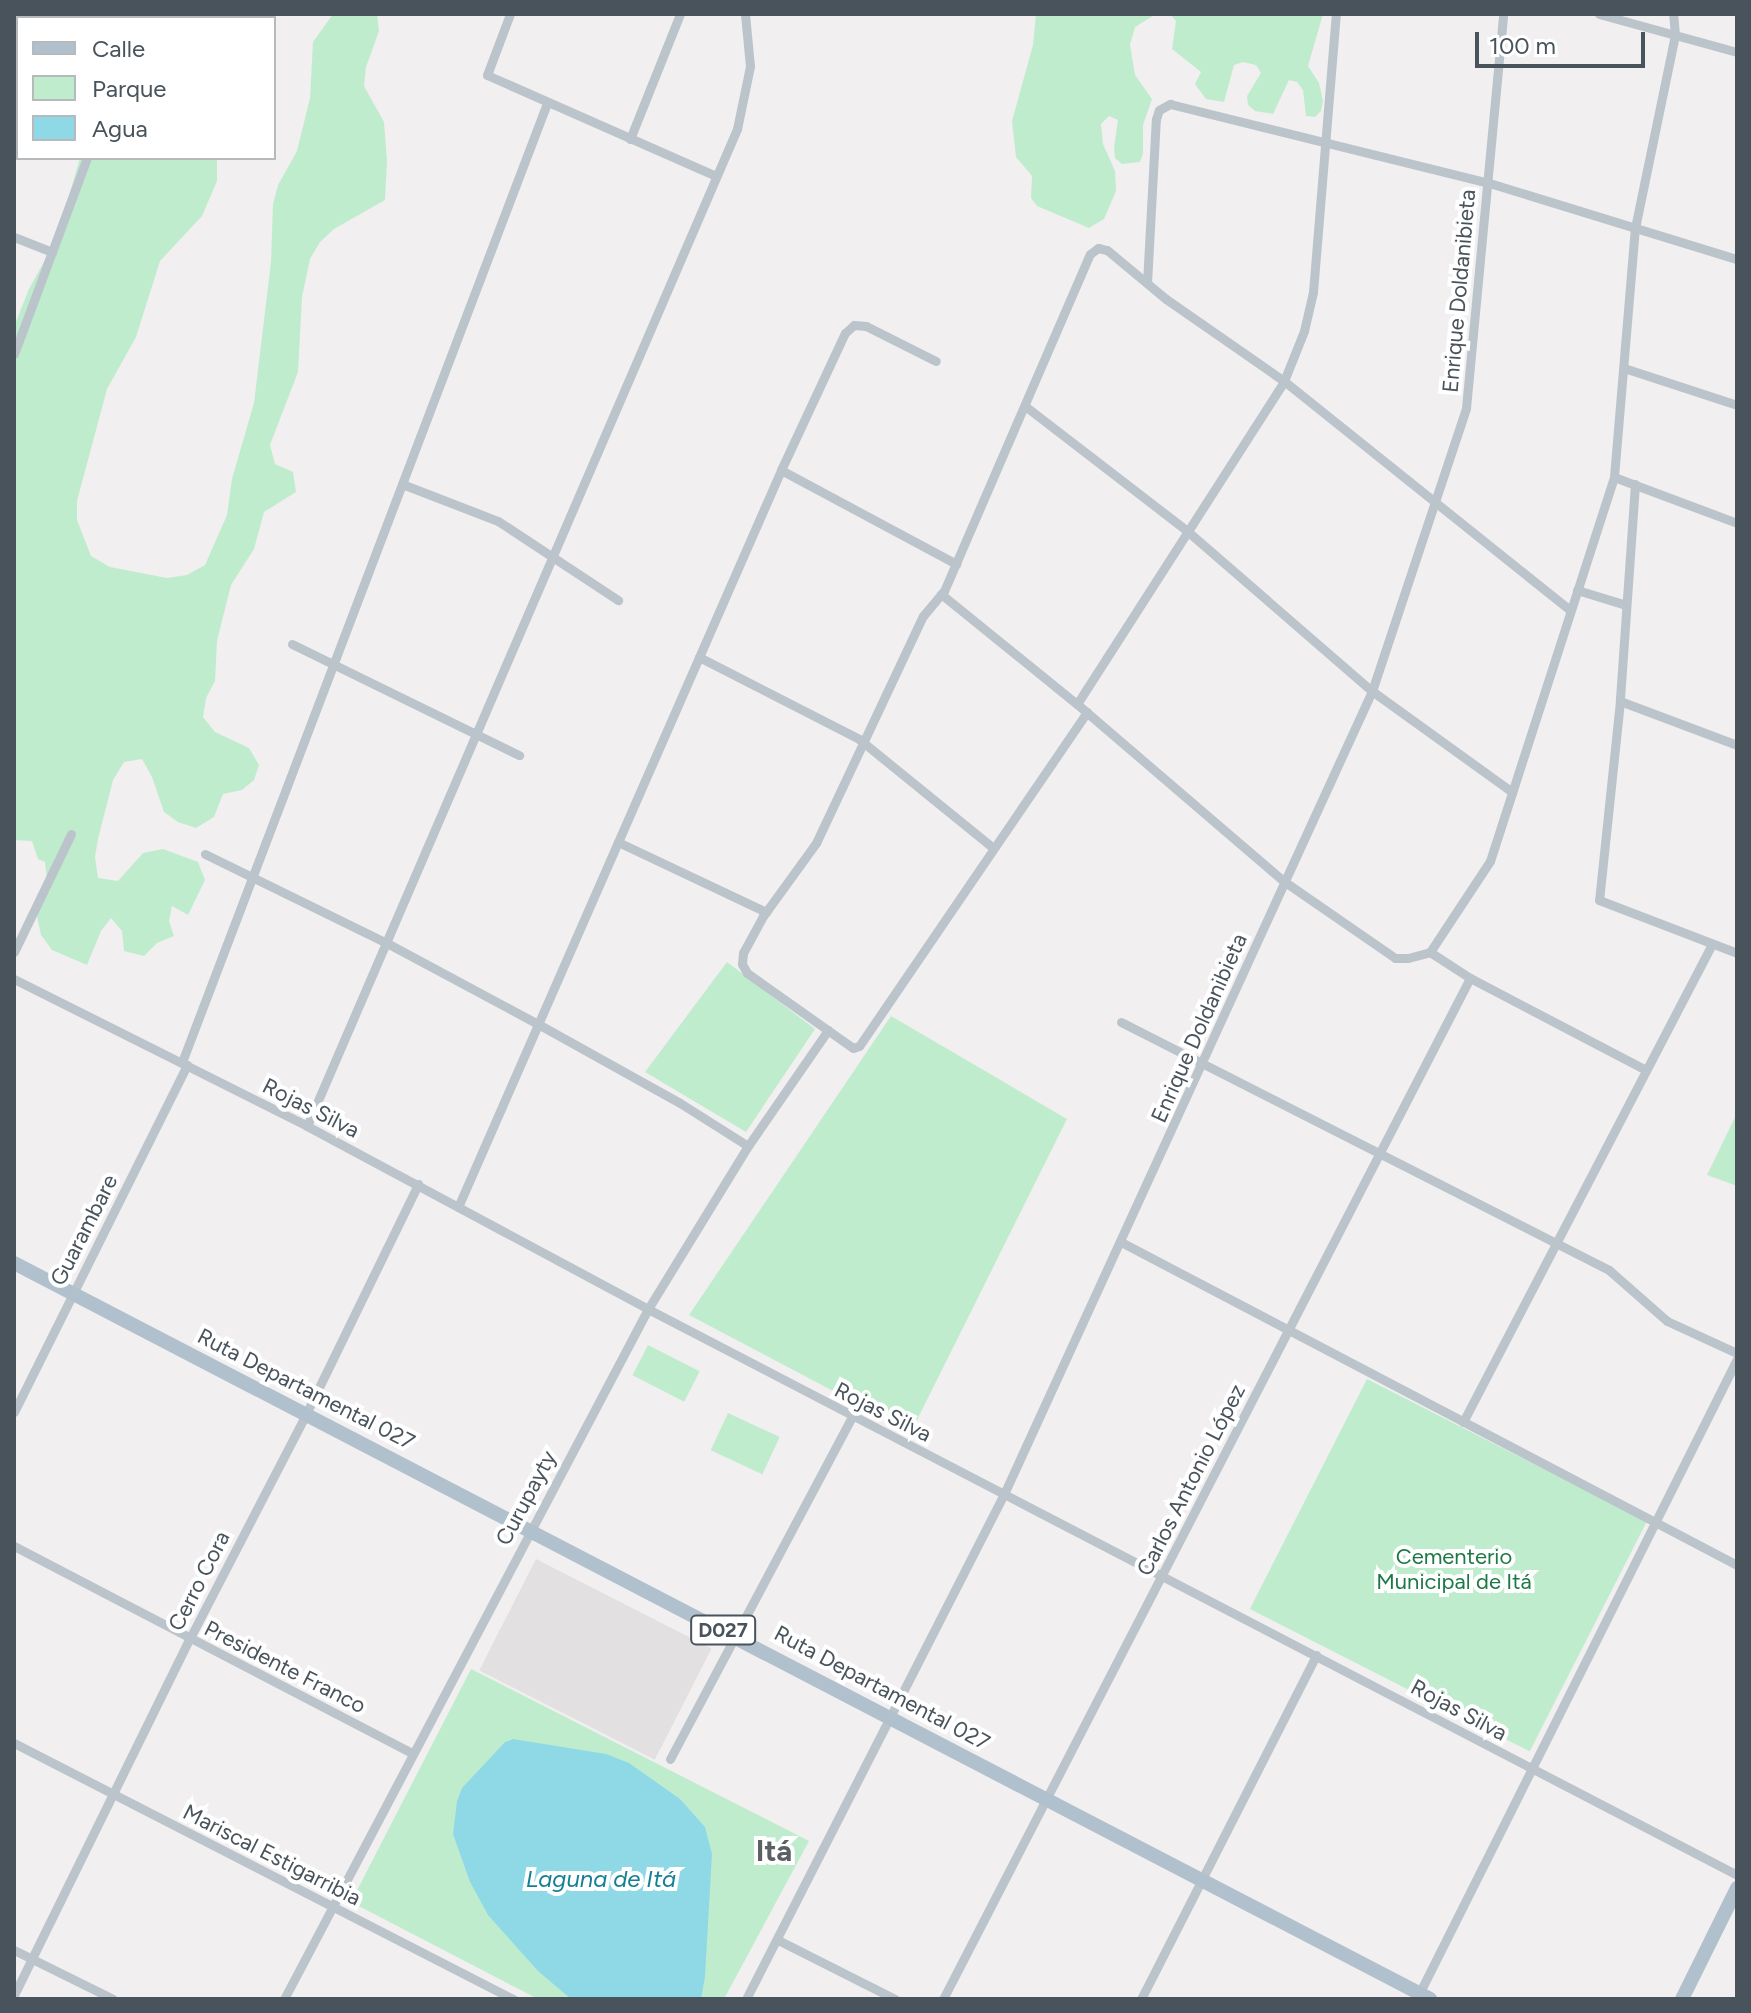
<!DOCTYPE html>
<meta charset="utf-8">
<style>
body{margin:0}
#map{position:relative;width:1751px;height:2013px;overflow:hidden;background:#f1efef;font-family:Figtree,sans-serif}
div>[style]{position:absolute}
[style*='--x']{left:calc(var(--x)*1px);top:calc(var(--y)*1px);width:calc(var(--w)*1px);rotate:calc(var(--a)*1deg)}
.education>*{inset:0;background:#e2e0e0;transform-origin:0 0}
.green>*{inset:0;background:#c0ecce;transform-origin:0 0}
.water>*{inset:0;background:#8fd9e7}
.minor>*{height:9px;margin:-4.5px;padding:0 4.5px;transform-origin:4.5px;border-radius:4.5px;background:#bbc4cb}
.primary>*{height:14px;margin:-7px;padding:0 7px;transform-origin:7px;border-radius:7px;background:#b0c0cc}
span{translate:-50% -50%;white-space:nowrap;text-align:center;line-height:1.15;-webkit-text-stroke:8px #fff;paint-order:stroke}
.shield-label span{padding:2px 6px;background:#fff;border:2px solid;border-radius:6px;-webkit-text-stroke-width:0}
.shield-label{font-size:20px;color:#48535b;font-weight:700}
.street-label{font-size:22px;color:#48535b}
.park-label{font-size:22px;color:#1c7945}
.water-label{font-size:24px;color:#148094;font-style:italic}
.district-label{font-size:30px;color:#5c6063;font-weight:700}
.frame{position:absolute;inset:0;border:16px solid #48535b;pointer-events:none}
.legend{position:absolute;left:16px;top:16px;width:260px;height:144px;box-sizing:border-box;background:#fff;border:2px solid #b6babd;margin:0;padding:10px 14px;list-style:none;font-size:24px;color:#48535b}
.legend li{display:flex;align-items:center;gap:16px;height:40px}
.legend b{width:40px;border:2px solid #b6babd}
.scale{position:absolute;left:1475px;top:32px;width:170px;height:36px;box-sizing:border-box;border:4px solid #48535b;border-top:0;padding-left:10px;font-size:24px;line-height:28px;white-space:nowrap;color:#48535b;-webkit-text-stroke:6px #fff;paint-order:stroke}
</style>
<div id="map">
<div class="education">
<i style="left:536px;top:1559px;width:197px;height:125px;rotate:27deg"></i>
</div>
<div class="green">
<i style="clip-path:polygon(333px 14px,377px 14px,379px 31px,366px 67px,364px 86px,384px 122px,387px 161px,385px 200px,334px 229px,320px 242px,310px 259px,302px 297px,298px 372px,270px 445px,275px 464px,293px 472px,296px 492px,264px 512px,254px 549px,231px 585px,217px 641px,215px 681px,206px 698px,203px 717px,215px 732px,249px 748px,259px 765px,254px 780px,242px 790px,223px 794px,214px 817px,196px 828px,178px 822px,164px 812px,152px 777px,142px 759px,124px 762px,113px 780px,98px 839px,95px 857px,98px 878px,118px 881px,143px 853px,163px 849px,198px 862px,205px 880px,188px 915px,172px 906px,169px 921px,174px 936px,157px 943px,144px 956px,124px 951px,122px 931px,111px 918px,101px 931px,87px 965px,52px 950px,41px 935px,37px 916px,47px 880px,45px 862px,38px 859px,32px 841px,14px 840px,15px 324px,29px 289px,57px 238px,80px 158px,217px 158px,217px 181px,202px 216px,160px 261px,136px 337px,107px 389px,77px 501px,77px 520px,91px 556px,110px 567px,167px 578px,187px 575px,205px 565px,227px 515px,232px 479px,254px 403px,271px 262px,273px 204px,278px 185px,297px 151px,310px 98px,313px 42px)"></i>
<i style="clip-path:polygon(1036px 14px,1156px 14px,1135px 27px,1130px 45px,1135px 75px,1152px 99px,1143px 125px,1143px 154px,1140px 162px,1122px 164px,1115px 158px,1114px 148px,1118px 120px,1109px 116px,1101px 124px,1103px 144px,1115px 171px,1116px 191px,1104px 219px,1089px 228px,1037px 206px,1031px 198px,1032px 176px,1016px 157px,1012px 121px,1033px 45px)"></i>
<i style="clip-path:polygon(1170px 14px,1323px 14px,1308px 66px,1319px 83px,1323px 101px,1321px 111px,1315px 117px,1306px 116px,1303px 90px,1297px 82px,1289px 80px,1273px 114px,1255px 111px,1248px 105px,1247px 96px,1261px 73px,1256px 65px,1243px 62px,1234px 65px,1224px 102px,1206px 99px,1195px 84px,1201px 72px,1172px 49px,1176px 21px)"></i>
<i style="clip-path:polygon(727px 962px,815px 1029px,746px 1132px,645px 1072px)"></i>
<i style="clip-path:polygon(891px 1016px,1067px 1119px,911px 1432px,689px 1315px)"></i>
<i style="clip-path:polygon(1737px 1113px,1737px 1186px,1707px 1175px)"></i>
<i style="left:648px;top:1345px;width:58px;height:34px;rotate:27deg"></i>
<i style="left:1367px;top:1379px;width:314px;height:258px;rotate:27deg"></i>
<i style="left:728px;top:1413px;width:57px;height:41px;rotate:25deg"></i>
<i style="clip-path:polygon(471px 1669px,809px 1841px,724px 1999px,538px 1999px,351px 1902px)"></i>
</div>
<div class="water">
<i style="clip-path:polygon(513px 1739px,606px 1754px,629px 1763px,680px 1799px,705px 1827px,712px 1854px,705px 1977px,701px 1999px,571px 1999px,538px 1971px,488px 1915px,470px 1882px,453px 1834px,457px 1801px,462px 1788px,505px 1742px)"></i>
</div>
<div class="minor">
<i style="--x:510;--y:14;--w:65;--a:110.7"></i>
<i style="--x:487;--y:75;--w:250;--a:23.8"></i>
<i style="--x:1599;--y:14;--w:143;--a:15.4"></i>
<i style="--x:139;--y:18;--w:4;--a:-63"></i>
<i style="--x:630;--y:139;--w:135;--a:-68.2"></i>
<i style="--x:14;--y:237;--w:41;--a:21.5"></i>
<i style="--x:1147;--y:283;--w:164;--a:-86.9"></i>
<i style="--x:1156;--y:119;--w:9;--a:-72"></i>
<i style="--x:1159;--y:110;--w:13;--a:-29"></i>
<i style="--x:1170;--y:104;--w:325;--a:13.9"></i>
<i style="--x:1486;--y:182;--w:263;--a:17.1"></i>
<i style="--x:14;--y:354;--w:209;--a:-69.6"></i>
<i style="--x:1624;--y:368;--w:119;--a:18.1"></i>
<i style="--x:1025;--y:406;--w:203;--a:37.6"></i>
<i style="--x:1186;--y:530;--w:246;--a:40.9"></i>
<i style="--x:1372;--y:691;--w:173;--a:35.8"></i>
<i style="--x:781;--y:470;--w:199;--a:28.2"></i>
<i style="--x:1614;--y:477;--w:131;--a:20.5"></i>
<i style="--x:402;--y:484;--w:103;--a:21.1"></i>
<i style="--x:498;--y:521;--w:144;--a:33.4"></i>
<i style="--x:1635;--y:484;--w:218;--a:94"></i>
<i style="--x:1620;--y:701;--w:200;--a:96"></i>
<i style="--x:1599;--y:900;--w:148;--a:21"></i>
<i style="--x:1577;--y:590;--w:51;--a:17"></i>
<i style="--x:941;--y:594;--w:175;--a:39"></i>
<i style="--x:1077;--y:704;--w:274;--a:40.6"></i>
<i style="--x:1285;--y:882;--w:134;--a:34.6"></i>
<i style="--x:1395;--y:958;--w:13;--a:0"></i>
<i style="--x:1408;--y:958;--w:23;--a:-15"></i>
<i style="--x:292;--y:644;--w:253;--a:26.1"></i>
<i style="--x:699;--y:657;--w:180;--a:27.1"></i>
<i style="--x:859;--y:739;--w:173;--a:39.1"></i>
<i style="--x:1620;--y:701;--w:125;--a:20.6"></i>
<i style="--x:1077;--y:704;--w:384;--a:-57.3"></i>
<i style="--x:1284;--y:381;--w:54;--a:-68.2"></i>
<i style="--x:1304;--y:331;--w:40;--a:-77"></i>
<i style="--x:1313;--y:292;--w:279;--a:-85.3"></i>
<i style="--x:1087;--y:712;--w:404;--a:124.3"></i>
<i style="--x:859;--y:1046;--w:6;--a:162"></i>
<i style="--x:853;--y:1048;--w:130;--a:-144.7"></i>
<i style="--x:747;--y:973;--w:10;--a:-119"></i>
<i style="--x:742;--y:964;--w:11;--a:-85"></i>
<i style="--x:743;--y:953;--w:42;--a:-61.6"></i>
<i style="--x:763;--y:916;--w:90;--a:-54"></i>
<i style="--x:816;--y:843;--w:251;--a:-64.8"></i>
<i style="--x:923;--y:616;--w:33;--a:-50"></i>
<i style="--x:944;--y:591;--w:367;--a:-66.6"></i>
<i style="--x:1090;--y:254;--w:10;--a:-37"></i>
<i style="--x:1098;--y:248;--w:9;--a:13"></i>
<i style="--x:1107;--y:250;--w:77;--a:39.7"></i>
<i style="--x:1166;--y:299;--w:144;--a:34.8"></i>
<i style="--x:1284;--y:381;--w:366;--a:38.7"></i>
<i style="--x:618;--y:842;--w:164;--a:25.3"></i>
<i style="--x:205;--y:854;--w:200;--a:26.1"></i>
<i style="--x:385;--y:942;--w:174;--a:28.2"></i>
<i style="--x:538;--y:1024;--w:162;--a:29.1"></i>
<i style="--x:680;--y:1103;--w:80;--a:32.3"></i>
<i style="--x:14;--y:952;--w:131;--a:-64.2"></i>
<i style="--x:14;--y:979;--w:328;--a:26.6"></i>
<i style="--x:307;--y:1126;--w:387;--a:28.2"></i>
<i style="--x:648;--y:1309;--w:1227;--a:27.46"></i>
<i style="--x:1121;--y:1022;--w:547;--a:26.94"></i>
<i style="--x:1609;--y:1270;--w:77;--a:41.3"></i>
<i style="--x:1667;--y:1321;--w:77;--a:24.6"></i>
<i style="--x:182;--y:1062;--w:1026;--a:-69.16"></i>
<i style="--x:1646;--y:1070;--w:199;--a:-152.4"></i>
<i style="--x:1470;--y:978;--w:48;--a:-147"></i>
<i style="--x:1430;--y:952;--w:109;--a:-56.6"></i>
<i style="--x:1490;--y:861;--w:404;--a:-72.1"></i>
<i style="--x:1614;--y:477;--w:250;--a:-85.2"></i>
<i style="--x:1635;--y:228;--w:197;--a:-78.3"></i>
<i style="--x:1675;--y:35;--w:21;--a:-95"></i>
<i style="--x:307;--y:1126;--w:1086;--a:-66.67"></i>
<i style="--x:737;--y:129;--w:64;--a:-78.3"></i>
<i style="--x:750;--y:66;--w:52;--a:-95.5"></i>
<i style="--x:458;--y:1207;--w:805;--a:-66.33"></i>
<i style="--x:781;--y:470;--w:151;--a:-65"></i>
<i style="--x:845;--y:333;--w:12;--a:-42"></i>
<i style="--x:854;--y:325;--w:12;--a:5"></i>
<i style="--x:866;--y:326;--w:78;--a:26.6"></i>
<i style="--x:1121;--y:1242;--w:696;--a:27.67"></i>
<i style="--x:14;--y:1412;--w:388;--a:-63.5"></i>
<i style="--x:1463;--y:1422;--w:539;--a:-62.48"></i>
<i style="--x:14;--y:1546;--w:448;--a:27.5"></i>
<i style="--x:14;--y:1743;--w:561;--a:27.16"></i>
<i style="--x:670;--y:1759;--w:388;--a:-62"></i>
<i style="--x:778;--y:1940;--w:131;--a:26.8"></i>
<i style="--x:14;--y:1950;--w:110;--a:26.3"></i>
<i style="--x:14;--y:1995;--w:398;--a:-63.8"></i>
<i style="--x:190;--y:1638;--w:252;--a:-62.6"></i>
<i style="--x:306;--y:1414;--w:256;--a:-64"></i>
<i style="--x:1418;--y:1996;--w:712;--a:-63.4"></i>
<i style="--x:284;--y:1999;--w:780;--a:-62.19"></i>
<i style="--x:648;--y:1309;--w:191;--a:-58.5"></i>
<i style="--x:748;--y:1146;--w:141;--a:-55.4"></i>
<i style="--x:746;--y:1999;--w:567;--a:-62.94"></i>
<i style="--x:1004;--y:1494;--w:883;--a:-65.38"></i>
<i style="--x:1372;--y:691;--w:298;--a:-71.6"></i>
<i style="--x:1466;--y:408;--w:396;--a:-84.6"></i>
<i style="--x:943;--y:1999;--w:1149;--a:-62.7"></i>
<i style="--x:1141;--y:1999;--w:386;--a:-63"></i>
</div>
<div class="primary">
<i style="--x:14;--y:1263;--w:1596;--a:27.46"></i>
<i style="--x:1682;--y:1999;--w:124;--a:-63.6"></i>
</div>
<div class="shield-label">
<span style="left:723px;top:1630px">D027</span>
</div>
<div class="street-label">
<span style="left:1459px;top:291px;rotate:-85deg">Enrique Doldanibieta</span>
<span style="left:1199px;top:1028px;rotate:-66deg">Enrique Doldanibieta</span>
<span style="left:311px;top:1108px;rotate:27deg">Rojas Silva</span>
<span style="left:84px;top:1230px;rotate:-63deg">Guarambare</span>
<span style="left:306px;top:1389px;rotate:27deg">Ruta Departamental 027</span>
<span style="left:883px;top:1412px;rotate:27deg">Rojas Silva</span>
<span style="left:1191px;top:1480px;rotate:-63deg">Carlos Antonio López</span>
<span style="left:526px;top:1498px;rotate:-62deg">Curupayty</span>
<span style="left:199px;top:1581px;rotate:-63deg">Cerro Cora</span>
<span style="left:285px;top:1667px;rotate:27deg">Presidente Franco</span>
<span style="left:882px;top:1688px;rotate:28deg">Ruta Departamental 027</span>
<span style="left:1459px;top:1710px;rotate:28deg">Rojas Silva</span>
<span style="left:272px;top:1855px;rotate:27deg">Mariscal Estigarribia</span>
</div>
<div class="park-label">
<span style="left:1454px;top:1569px">Cementerio<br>Municipal de Itá</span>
</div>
<div class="water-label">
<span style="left:601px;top:1879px">Laguna de Itá</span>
</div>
<div class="district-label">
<span style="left:774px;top:1851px">Itá</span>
</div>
<div class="frame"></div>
<ul class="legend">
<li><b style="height:10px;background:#b0c0cc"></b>Calle</li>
<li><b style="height:22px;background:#c0ecce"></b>Parque</li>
<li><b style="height:22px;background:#8fd9e7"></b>Agua</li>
</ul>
<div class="scale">100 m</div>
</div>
